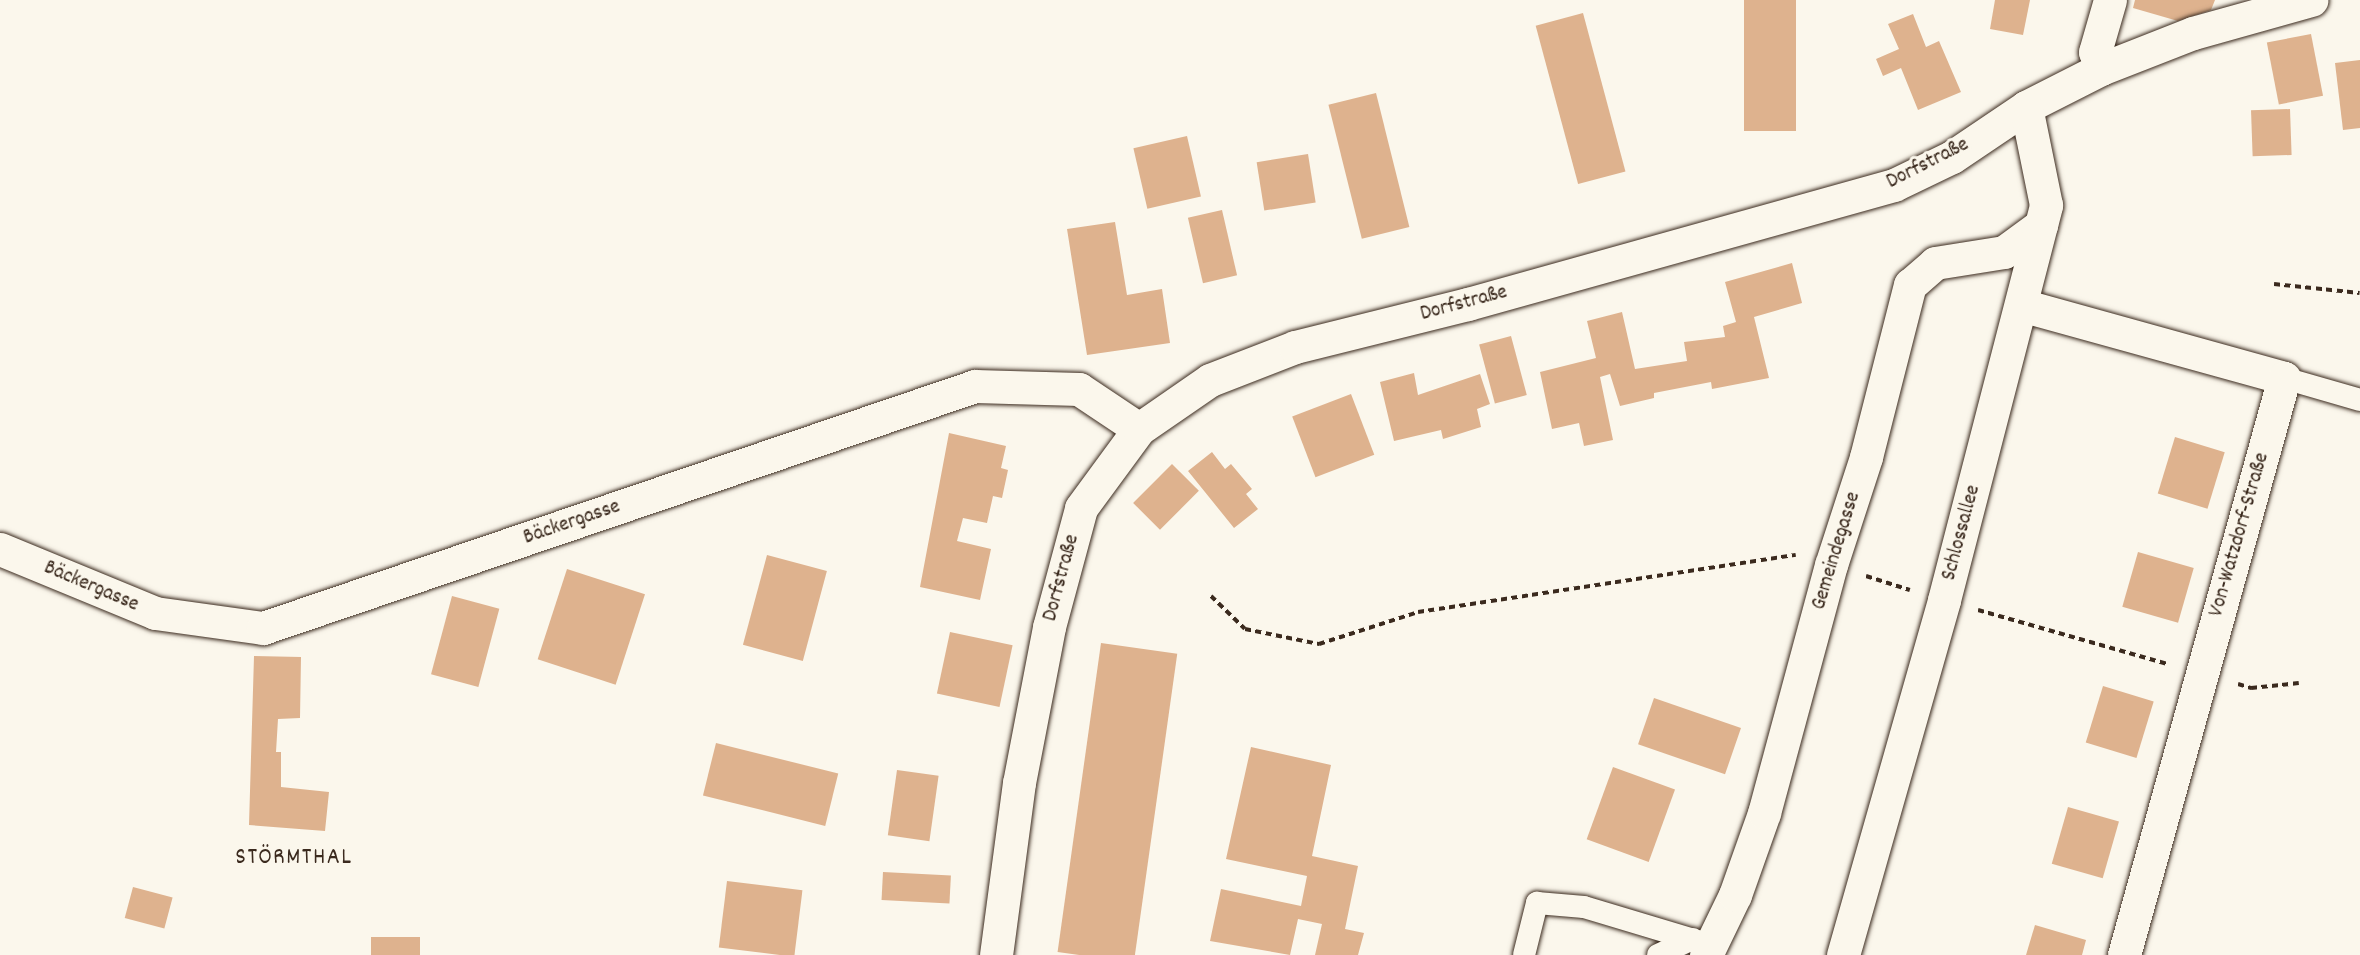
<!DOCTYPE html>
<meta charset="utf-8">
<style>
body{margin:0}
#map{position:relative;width:2360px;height:955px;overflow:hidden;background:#fbf7ec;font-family:Dekko,sans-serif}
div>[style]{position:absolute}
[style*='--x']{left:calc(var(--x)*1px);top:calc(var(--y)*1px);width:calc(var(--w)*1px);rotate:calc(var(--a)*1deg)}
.building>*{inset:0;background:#deb28e;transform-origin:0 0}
.path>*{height:4px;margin-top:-2px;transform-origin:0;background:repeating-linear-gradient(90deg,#3b2a1e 0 6px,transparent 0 10.5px)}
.roads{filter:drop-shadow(0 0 2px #3b2a1e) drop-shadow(0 0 2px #3b2a1e)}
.lane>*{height:22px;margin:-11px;padding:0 11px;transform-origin:11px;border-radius:11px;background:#fbf7ec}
.street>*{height:33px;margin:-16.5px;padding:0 16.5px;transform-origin:16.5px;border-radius:16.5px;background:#fbf7ec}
span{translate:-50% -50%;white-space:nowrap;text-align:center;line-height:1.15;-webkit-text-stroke:6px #fbf7ec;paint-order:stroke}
.street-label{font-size:21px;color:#3b2a1e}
.quarter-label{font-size:24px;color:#3b2a1e;letter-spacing:1.5px}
</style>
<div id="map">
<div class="building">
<i style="left:1744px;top:0;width:52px;height:131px"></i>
<i style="clip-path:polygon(1995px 0,2030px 0,2023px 35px,1990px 29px)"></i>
<i style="clip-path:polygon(2135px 0,2215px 0,2211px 10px,2178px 21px,2133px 8px)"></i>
<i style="left:1583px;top:13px;width:164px;height:49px;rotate:75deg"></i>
<i style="clip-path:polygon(1913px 14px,1926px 47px,1939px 41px,1961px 92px,1918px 110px,1901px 68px,1883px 76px,1876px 59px,1899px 49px,1888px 24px)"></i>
<i style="left:2311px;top:34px;width:63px;height:45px;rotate:79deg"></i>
<i style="clip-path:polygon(2360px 60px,2360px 128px,2343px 130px,2335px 63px)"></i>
<i style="left:1376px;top:93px;width:138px;height:49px;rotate:76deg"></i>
<i style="left:2290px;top:109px;width:46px;height:39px;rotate:88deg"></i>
<i style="left:1187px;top:136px;width:62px;height:55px;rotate:77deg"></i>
<i style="left:1308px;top:154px;width:49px;height:52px;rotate:81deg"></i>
<i style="left:1222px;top:210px;width:67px;height:35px;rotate:77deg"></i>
<i style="clip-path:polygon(1115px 222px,1127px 295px,1162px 289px,1170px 343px,1087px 355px,1067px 229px)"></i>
<i style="clip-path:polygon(1792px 263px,1802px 303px,1754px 317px,1769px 378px,1712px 389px,1711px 382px,1654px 393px,1654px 398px,1620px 406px,1610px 374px,1600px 377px,1613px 440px,1584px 446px,1579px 423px,1552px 429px,1540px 372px,1596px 358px,1587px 321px,1622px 312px,1635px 369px,1687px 361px,1684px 342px,1725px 337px,1723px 326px,1736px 322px,1725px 282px)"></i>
<i style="left:1511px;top:336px;width:61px;height:33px;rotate:75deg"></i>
<i style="clip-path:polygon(1414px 373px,1418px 395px,1480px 374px,1490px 404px,1477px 409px,1481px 427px,1443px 439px,1441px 430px,1394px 441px,1380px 382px)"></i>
<i style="left:1351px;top:394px;width:65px;height:63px;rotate:69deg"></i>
<i style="clip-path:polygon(949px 433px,1006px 446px,1001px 468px,1008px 470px,1002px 498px,993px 496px,987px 523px,963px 518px,957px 541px,991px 549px,980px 600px,920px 587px)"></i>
<i style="left:2175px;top:437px;width:52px;height:59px;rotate:17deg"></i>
<i style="clip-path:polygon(1212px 452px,1225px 469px,1231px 464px,1252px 489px,1246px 494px,1258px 509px,1234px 528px,1188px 471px)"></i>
<i style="left:1172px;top:464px;width:38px;height:55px;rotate:45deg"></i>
<i style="left:2138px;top:552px;width:58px;height:57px;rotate:16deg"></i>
<i style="left:767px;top:555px;width:62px;height:93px;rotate:15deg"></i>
<i style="left:567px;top:569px;width:82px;height:95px;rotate:18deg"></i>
<i style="left:452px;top:596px;width:49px;height:81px;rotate:15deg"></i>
<i style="left:950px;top:632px;width:64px;height:63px;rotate:12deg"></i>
<i style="left:1101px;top:643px;width:77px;height:312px;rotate:8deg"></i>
<i style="clip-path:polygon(254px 656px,301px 657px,300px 718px,278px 719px,276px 752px,281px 752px,281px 787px,329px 792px,325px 831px,249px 825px)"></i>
<i style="left:2103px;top:686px;width:53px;height:59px;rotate:17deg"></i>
<i style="left:1654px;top:698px;width:92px;height:49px;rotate:19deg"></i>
<i style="left:716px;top:743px;width:126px;height:54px;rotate:14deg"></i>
<i style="clip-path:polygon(1251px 747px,1331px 765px,1312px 856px,1358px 866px,1345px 929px,1364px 933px,1358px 955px,1315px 955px,1322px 924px,1298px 919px,1290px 955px,1210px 941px,1221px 889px,1301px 906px,1307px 876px,1226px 859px)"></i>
<i style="left:1613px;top:767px;width:66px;height:77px;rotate:20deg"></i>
<i style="left:897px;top:770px;width:42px;height:66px;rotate:8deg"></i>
<i style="left:2068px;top:807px;width:53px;height:59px;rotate:16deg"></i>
<i style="left:883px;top:872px;width:68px;height:28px;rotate:3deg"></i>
<i style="left:727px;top:881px;width:76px;height:67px;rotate:7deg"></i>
<i style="left:133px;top:887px;width:41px;height:32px;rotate:15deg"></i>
<i style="clip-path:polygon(2035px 925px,2086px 940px,2082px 955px,2026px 955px)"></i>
<i style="left:420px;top:937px;width:18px;height:49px;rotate:90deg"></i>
</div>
<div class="path">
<i style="--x:2274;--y:284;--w:86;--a:6"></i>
<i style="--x:1866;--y:576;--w:46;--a:17.7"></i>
<i style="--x:1211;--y:596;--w:47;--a:44.1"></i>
<i style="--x:1245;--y:629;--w:76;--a:11.5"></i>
<i style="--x:1319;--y:644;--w:104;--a:-17.9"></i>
<i style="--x:1418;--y:612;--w:382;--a:-8.6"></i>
<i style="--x:1978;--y:610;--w:197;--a:15.9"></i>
<i style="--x:2238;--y:684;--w:14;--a:17"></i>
<i style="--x:2251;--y:688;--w:48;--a:-5.9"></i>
</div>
<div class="roads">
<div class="lane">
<i style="--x:2284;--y:378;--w:79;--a:16.1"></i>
<i style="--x:1524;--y:955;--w:54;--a:-76"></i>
<i style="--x:1537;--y:903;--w:47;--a:4.9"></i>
<i style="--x:1584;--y:907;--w:133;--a:16.7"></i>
<i style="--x:1658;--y:955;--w:38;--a:-25"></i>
</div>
<div class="street">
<i style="--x:2101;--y:69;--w:18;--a:-109"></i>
<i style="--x:2095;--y:52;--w:54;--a:-73.9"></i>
<i style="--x:2021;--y:305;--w:273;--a:15.5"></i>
<i style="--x:2284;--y:378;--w:599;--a:105.5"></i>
<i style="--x:0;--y:549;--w:168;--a:22.4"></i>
<i style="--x:155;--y:613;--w:109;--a:7.9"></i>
<i style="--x:263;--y:628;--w:752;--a:-18.77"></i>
<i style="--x:975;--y:386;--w:104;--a:1.7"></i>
<i style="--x:1079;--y:389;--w:72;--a:33.7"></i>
<i style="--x:996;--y:955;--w:174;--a:-82.4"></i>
<i style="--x:1019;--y:783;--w:159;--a:-79.1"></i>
<i style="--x:1049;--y:627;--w:123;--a:-74.9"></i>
<i style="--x:1081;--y:508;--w:98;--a:-53.7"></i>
<i style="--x:1139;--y:429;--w:86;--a:-34.6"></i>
<i style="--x:1210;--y:380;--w:91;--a:-21.2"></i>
<i style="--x:1295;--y:347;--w:178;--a:-14"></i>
<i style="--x:1468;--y:304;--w:442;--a:-15.6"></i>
<i style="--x:1894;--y:185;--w:64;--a:-25.8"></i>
<i style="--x:1952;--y:157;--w:89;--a:-34"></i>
<i style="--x:2026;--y:107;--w:84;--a:-26.9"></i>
<i style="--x:2101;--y:69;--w:99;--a:-21.4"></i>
<i style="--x:2193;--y:33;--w:123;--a:-15.6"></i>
<i style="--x:1706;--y:955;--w:67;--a:-64.2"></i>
<i style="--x:1735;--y:895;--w:87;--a:-70.5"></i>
<i style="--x:1764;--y:813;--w:257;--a:-74.9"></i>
<i style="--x:1831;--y:565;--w:114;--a:-72"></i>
<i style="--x:1866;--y:457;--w:178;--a:-75.7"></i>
<i style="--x:1910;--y:285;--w:33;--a:-41"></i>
<i style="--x:1935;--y:263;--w:70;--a:-9.1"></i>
<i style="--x:2004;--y:252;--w:46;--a:-36.1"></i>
<i style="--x:1843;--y:955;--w:369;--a:-74.1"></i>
<i style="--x:1944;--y:600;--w:408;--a:-75.5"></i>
<i style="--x:2046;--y:205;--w:100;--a:-101.5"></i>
</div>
</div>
<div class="street-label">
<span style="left:1928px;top:164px;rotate:-27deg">Dorfstraße</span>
<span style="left:1464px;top:304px;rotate:-15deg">Dorfstraße</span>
<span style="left:572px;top:523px;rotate:-19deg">Bäckergasse</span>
<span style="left:1962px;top:533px;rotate:-75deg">Schlossallee</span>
<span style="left:2240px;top:535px;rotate:-74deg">Von-Watzdorf-Straße</span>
<span style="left:1837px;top:551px;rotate:-73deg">Gemeindegasse</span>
<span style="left:1062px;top:578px;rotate:-75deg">Dorfstraße</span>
<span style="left:91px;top:587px;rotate:23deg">Bäckergasse</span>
</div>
<div class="quarter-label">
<span style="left:294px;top:859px">STÖRMTHAL</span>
</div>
</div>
